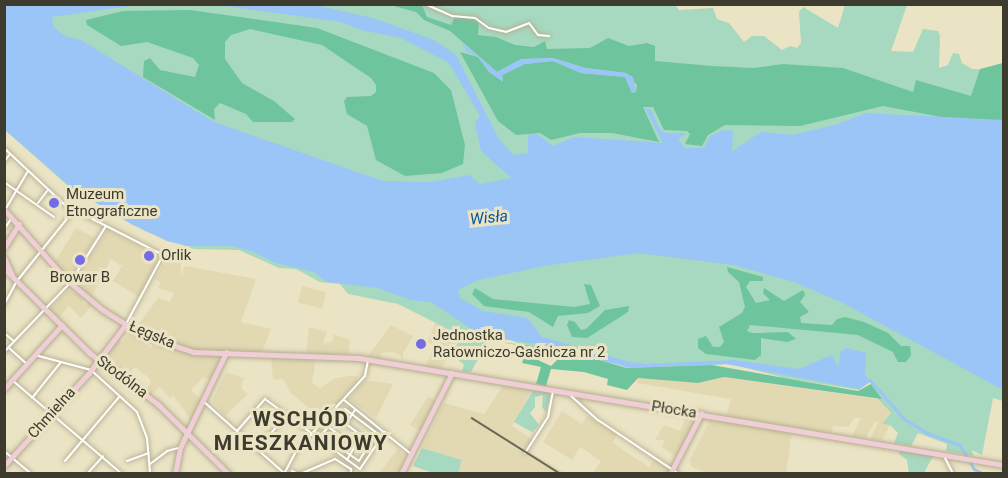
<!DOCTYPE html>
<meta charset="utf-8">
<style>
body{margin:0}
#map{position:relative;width:1008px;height:478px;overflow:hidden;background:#eae3c4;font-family:Roboto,sans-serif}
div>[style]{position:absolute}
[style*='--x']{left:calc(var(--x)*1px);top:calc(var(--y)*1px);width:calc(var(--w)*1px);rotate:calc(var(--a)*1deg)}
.built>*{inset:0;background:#e2d9b3;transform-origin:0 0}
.green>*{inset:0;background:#a6d9bf}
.forest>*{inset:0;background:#6ec59d}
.water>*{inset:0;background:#9bc5f6}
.canal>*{height:3px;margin:-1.5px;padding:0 1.5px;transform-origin:1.5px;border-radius:1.5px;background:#9bc5f6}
.roads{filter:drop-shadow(0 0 2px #b4ad90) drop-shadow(0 0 2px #b4ad90)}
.street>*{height:2px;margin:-1px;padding:0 1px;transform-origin:1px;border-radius:1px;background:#fff}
.secondary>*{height:4.5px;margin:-2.25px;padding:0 2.25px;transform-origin:2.25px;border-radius:2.25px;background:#f0ced6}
.rail>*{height:1.5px;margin:-0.75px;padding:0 0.75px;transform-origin:0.75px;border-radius:0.75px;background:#6c6857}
.dots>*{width:16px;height:16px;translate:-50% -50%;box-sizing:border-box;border:3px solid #eae3c4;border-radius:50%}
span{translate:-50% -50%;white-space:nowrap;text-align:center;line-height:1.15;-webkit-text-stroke:6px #eae3c4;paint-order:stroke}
.poi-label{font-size:15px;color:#3d3a2e}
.left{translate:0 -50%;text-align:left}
.street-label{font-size:15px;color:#3d3a2e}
.water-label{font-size:16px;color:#08569d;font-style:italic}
.district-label{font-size:21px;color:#3d3a2e;font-weight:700;letter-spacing:1.5px}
.frame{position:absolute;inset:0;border:6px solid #3d3a2e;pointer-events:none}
</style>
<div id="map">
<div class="built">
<i style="clip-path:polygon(76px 228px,95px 238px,69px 280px,55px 262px)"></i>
<i style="clip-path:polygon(108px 230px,161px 257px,139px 297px,113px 281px,122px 266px,111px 259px,91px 298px,73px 284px)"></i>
<i style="clip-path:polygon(167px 259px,181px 263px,181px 276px,185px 266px,256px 279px,241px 322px,271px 329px,262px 352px,196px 350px,136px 328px,158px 298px,170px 302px,174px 293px,158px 288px,161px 283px,155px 279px)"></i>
<i style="left:302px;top:286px;width:25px;height:17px;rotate:14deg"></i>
<i style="clip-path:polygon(68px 290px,84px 298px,82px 302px,86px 305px,90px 301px,93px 304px,81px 318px,69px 306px,58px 318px,49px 310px)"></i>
<i style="clip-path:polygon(436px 322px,461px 335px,441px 369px,425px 366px,435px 347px,427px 342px)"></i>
<i style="clip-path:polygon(391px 325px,413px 336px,403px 354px,403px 363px,401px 356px,392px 352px,381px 353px,380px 359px,368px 356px)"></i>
<i style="clip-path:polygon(309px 327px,327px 332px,323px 344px,333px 341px,333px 334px,350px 340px,349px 355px,306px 353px)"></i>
<i style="clip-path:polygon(131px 331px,151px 348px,156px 341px,194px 354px,220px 355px,212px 380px,203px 377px,191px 390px,201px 400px,191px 420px,173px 395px,170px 398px,160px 387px,151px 395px,145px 390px,151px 383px,149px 378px,135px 367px,127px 376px,101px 359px,117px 339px,122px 342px)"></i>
<i style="clip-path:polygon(271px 356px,316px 358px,312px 383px,320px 388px,336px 378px,349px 376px,357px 376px,357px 383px,322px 419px,290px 392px,283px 379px,273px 380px)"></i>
<i style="clip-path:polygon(226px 372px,244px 378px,241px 388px,248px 394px,225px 416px,212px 401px)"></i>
<i style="clip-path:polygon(724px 377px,878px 399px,891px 413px,888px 417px,890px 425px,882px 440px,870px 439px,878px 423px,875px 421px,866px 438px,852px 436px,861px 418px,854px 418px,849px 427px,833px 426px,831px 433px,726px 416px,731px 399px,637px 383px,638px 378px,698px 383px)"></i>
<i style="clip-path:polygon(364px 380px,393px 384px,376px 418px,349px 399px)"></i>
<i style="clip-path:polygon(504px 384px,533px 389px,512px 426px,533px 440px,529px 451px,565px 473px,458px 473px,462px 460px,422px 448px,444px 403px,484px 414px)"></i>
<i style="clip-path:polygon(428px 397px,438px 402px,422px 432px,410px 425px)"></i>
<i style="clip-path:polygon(562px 411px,582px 424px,587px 416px,617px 434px,613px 443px,649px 467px,655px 459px,670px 469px,667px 473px,593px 473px,601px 461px,580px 447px,572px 460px,543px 442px)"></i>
<i style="clip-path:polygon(687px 415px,696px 417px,696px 422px,676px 457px,662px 447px,665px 440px,655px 440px,664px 425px,680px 431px)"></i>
<i style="clip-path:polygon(711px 418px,792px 432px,786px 473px,706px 473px,692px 467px,689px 461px)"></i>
<i style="clip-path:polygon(398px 449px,406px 457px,398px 473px,379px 473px)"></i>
</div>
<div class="green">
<i style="clip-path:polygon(674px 4px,679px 10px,713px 8px,717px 19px,729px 23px,744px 42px,752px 36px,764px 36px,782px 50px,790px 46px,797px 48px,801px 43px,799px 12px,803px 7px,838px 28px,845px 5px,907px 5px,891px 51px,913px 52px,923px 29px,938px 31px,940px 36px,939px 68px,948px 65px,953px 53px,959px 54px,962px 63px,972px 69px,994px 70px,1003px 65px,1003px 401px,993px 398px,982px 455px,972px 450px,973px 456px,946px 451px,947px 444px,918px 433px,911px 446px,894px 443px,898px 433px,890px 425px,882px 424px,891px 413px,878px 399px,870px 382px,859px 390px,785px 378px,731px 364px,635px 369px,612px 363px,609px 366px,593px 356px,591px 359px,526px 347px,511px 340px,484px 339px,464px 326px,487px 343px,471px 372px,462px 371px,464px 365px,451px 353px,462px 336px,398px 304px,348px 294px,340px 284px,320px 282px,296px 269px,279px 268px,239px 250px,194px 249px,145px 231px,68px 186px,5px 130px,4px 5px)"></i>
<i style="clip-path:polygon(534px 389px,549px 392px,550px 397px,546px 412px,542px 407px,543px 395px,535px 397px,535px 407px,530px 413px,539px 425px,532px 432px,514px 422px)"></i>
<i style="clip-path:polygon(422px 448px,462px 460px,458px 473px,433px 473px,413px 466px)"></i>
<i style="clip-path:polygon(899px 449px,940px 455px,933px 456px,924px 473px,909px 474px,907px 460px,899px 454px)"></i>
</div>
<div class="forest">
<i style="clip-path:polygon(390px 5px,422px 5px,427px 17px,451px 25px,455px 17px,475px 19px,479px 21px,478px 35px,496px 37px,515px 45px,534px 47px,545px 41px,547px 49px,590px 48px,608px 38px,629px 46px,647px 43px,655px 46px,655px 61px,712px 66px,754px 68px,783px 64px,843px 68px,913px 92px,916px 80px,971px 96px,980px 69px,1003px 63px,1003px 120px,957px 120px,883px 106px,800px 126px,725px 125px,708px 135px,702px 146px,685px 144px,690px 134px,687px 131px,664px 130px,653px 107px,643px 107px,659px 142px,612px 133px,580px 133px,551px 140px,540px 133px,516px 135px,498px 121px,460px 52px,478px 57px,489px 72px,503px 81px,502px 75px,525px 64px,553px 61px,581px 73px,625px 77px,632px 93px,636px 92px,637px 85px,626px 73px,585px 68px,553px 58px,521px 59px,497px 72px,450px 31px,424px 20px,416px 12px)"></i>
<i style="clip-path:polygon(190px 10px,317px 28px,434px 73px,451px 90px,465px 145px,463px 164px,442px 173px,405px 176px,376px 160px,367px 126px,347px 114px,344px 101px,347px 97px,371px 96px,376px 92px,376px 85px,371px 78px,322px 45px,250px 29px,231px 35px,225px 42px,225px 59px,242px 83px,274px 101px,295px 119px,292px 122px,253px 122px,246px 114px,220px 103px,214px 109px,215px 120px,143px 77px,144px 61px,150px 58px,160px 70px,195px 77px,199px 65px,193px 58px,147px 42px,121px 46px,87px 25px,86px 20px,123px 11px)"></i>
<i style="clip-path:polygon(727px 267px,763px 277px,763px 281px,750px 281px,746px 287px,756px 303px,770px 300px,763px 293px,764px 288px,784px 301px,803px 290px,805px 295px,800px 302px,809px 312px,800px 317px,801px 323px,832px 325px,837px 319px,845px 317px,864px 322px,888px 333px,901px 346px,910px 346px,911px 355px,906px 362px,898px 362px,893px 352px,858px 335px,750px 325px,747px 331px,752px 333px,788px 332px,796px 339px,787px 342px,761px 338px,761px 355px,755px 360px,706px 354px,698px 348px,698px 339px,706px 336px,713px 347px,720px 347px,724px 342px,719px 327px,742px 313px,745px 307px,739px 282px,728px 272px)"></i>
<i style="clip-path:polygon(584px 284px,591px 285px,600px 306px,588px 313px,558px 316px,553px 327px,529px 312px,484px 306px,472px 294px,475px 288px,493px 299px,574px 307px,590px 304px)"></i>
<i style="clip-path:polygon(629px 306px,628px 312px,587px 338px,572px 337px,567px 325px,569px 320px,575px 322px,581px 330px,586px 329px,605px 310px)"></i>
<i style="clip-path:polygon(501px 342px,567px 351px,627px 368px,712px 365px,858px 391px,871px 384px,882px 399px,724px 377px,698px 383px,638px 378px,627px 390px,607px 385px,608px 379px,584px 372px,551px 369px,546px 386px,536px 384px,541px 367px,522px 363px,525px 354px,551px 366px,559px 358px,558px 353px)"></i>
</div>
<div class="water">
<i style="clip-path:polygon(5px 4px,137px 5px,52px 17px,53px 26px,64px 36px,81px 40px,214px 122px,383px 181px,431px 182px,469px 175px,480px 184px,511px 178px,481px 151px,475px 123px,480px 116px,449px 63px,401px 38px,361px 30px,341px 22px,218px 5px,315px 5px,373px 18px,434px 40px,456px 55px,499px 139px,514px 155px,528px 153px,528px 135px,537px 134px,553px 146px,574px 137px,663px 143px,645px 108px,651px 109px,659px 128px,665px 133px,687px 133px,678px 139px,685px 148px,704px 148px,710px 136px,724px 130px,733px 131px,732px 151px,761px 132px,793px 135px,838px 124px,866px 113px,1003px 120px,1003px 390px,841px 302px,794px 282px,734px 265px,638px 253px,544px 266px,478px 280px,458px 290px,460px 298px,483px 311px,527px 318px,542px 337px,626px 361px,645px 364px,734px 360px,799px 369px,832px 355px,838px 367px,841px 351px,846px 348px,866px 353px,865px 374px,870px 382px,859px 389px,726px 364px,629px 368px,553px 346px,482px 336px,431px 302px,410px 300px,378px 288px,327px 282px,314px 272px,276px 263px,251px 251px,232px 246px,187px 246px,167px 241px,131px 224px,73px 189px,5px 130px)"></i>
<i style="clip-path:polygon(461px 42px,497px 72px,521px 59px,553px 58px,585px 68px,626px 73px,633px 77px,636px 92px,632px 93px,625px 77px,581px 73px,553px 61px,525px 64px,502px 75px,503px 82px,489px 72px,478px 57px,467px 52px)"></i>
</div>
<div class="canal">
<i style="--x:870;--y:380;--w:52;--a:48.9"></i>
<i style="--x:904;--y:419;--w:27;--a:31"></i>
<i style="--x:927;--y:433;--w:35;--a:20"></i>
<i style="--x:960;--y:445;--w:28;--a:60"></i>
<i style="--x:974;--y:469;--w:11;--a:27"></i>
</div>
<div class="roads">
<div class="street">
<i style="--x:425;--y:4;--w:30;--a:24"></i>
<i style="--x:452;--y:16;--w:23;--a:5"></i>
<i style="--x:475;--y:18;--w:17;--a:36"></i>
<i style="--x:489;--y:28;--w:17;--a:13"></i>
<i style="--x:506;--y:32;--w:25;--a:-21"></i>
<i style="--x:529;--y:23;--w:15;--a:53"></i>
<i style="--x:538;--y:35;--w:11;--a:5"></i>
<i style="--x:4;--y:148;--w:83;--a:43.1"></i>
<i style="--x:65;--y:205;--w:110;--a:27"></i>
<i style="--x:163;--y:255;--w:78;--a:118.2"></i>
<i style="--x:4;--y:162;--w:10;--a:-53"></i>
<i style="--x:4;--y:182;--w:61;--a:35"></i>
<i style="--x:38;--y:203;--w:15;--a:-53"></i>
<i style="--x:5;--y:210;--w:45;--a:-59.5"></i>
<i style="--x:5;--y:228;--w:11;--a:-56"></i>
<i style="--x:4;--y:305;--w:27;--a:-62"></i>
<i style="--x:17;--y:281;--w:90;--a:-51.3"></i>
<i style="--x:4;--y:333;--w:13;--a:39"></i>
<i style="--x:9;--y:348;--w:24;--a:42"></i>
<i style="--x:4;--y:352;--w:95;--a:-46.3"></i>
<i style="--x:70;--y:283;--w:67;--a:-57.7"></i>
<i style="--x:35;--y:355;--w:58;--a:15"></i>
<i style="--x:91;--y:370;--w:62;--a:42.4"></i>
<i style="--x:137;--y:412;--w:28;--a:69"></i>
<i style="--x:147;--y:438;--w:36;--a:85"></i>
<i style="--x:12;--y:380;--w:145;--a:40.5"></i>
<i style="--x:570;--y:395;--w:38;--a:42"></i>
<i style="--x:598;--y:420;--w:97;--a:33.7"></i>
<i style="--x:32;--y:398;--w:46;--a:-51.1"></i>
<i style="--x:344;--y:400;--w:86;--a:38.9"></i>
<i style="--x:203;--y:401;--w:108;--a:41.6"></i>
<i style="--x:345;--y:409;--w:40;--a:37"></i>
<i style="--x:377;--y:433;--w:33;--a:123"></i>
<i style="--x:359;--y:461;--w:46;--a:-145.6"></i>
<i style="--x:321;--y:435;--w:35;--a:-47"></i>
<i style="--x:355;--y:410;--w:17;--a:123"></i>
<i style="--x:346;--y:424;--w:30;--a:37"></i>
<i style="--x:327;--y:426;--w:34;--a:36"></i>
<i style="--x:355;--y:446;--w:16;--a:120"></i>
<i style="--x:237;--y:431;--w:43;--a:-48.8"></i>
<i style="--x:265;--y:399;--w:118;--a:36.4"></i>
<i style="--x:360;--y:469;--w:45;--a:-56"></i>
<i style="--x:256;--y:450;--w:48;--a:-48.4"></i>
<i style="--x:4;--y:451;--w:35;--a:40"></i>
<i style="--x:525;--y:453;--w:43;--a:-57.4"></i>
<i style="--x:548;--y:417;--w:26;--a:-79"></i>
<i style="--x:944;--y:456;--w:20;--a:63"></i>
<i style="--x:65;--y:461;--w:84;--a:-49.8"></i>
<i style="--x:127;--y:461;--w:23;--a:-20"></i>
<i style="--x:150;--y:464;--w:21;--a:-37"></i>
<i style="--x:167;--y:451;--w:11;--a:-15"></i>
<i style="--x:292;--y:471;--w:7;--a:27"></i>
<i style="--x:87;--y:474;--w:24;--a:-48"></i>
<i style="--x:284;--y:474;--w:26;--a:-62"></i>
<i style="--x:296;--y:451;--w:102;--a:-47.4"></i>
<i style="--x:365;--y:376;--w:16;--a:-79"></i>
<i style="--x:300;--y:474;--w:38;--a:-23"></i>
<i style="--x:335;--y:459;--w:19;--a:32"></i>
<i style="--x:351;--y:469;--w:5;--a:90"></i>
</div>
<div class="secondary">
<i style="--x:4;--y:209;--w:96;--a:48.4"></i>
<i style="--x:68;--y:281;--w:45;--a:39.6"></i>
<i style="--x:103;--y:310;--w:49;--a:31.8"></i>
<i style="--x:145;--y:336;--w:52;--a:18.1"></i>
<i style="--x:194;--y:352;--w:165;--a:2.1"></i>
<i style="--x:359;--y:358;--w:654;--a:9.42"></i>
<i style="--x:4;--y:248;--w:28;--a:-58"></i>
<i style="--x:4;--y:257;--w:19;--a:65"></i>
<i style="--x:4;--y:268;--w:121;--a:44.7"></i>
<i style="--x:90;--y:353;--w:85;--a:36.9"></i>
<i style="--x:158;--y:404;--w:100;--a:44.6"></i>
<i style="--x:4;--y:389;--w:86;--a:-47.8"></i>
<i style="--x:4;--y:466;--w:126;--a:-47.6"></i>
<i style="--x:89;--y:373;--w:61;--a:-52.9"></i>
<i style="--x:175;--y:474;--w:26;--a:-79"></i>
<i style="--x:180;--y:448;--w:106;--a:-64.2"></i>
<i style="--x:401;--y:474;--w:113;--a:-63.2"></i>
<i style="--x:670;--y:474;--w:68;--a:-62.7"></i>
</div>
</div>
<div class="rail">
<i style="--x:472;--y:418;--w:105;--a:32.2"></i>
</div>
<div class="dots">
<i style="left:54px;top:203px;background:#746be6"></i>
<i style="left:149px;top:256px;background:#746be6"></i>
<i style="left:80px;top:260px;background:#746be6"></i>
<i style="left:421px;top:344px;background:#746be6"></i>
</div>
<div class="poi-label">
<span class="left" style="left:66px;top:203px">Muzeum<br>Etnograficzne</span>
<span class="left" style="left:161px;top:256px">Orlik</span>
<span style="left:80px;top:278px">Browar B</span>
<span class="left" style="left:433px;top:344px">Jednostka<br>Ratowniczo-Gaśnicza nr 2</span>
</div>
<div class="street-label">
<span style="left:152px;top:335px;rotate:23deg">Łęgska</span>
<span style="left:122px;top:377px;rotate:37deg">Stodólna</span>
<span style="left:674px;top:410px;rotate:9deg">Płocka</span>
<span style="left:52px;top:413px;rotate:-48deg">Chmielna</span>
</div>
<div class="water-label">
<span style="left:489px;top:218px;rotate:-6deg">Wisła</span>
</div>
<div class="district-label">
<span style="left:301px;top:431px">WSCHÓD<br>MIESZKANIOWY</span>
</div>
<div class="frame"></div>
</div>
